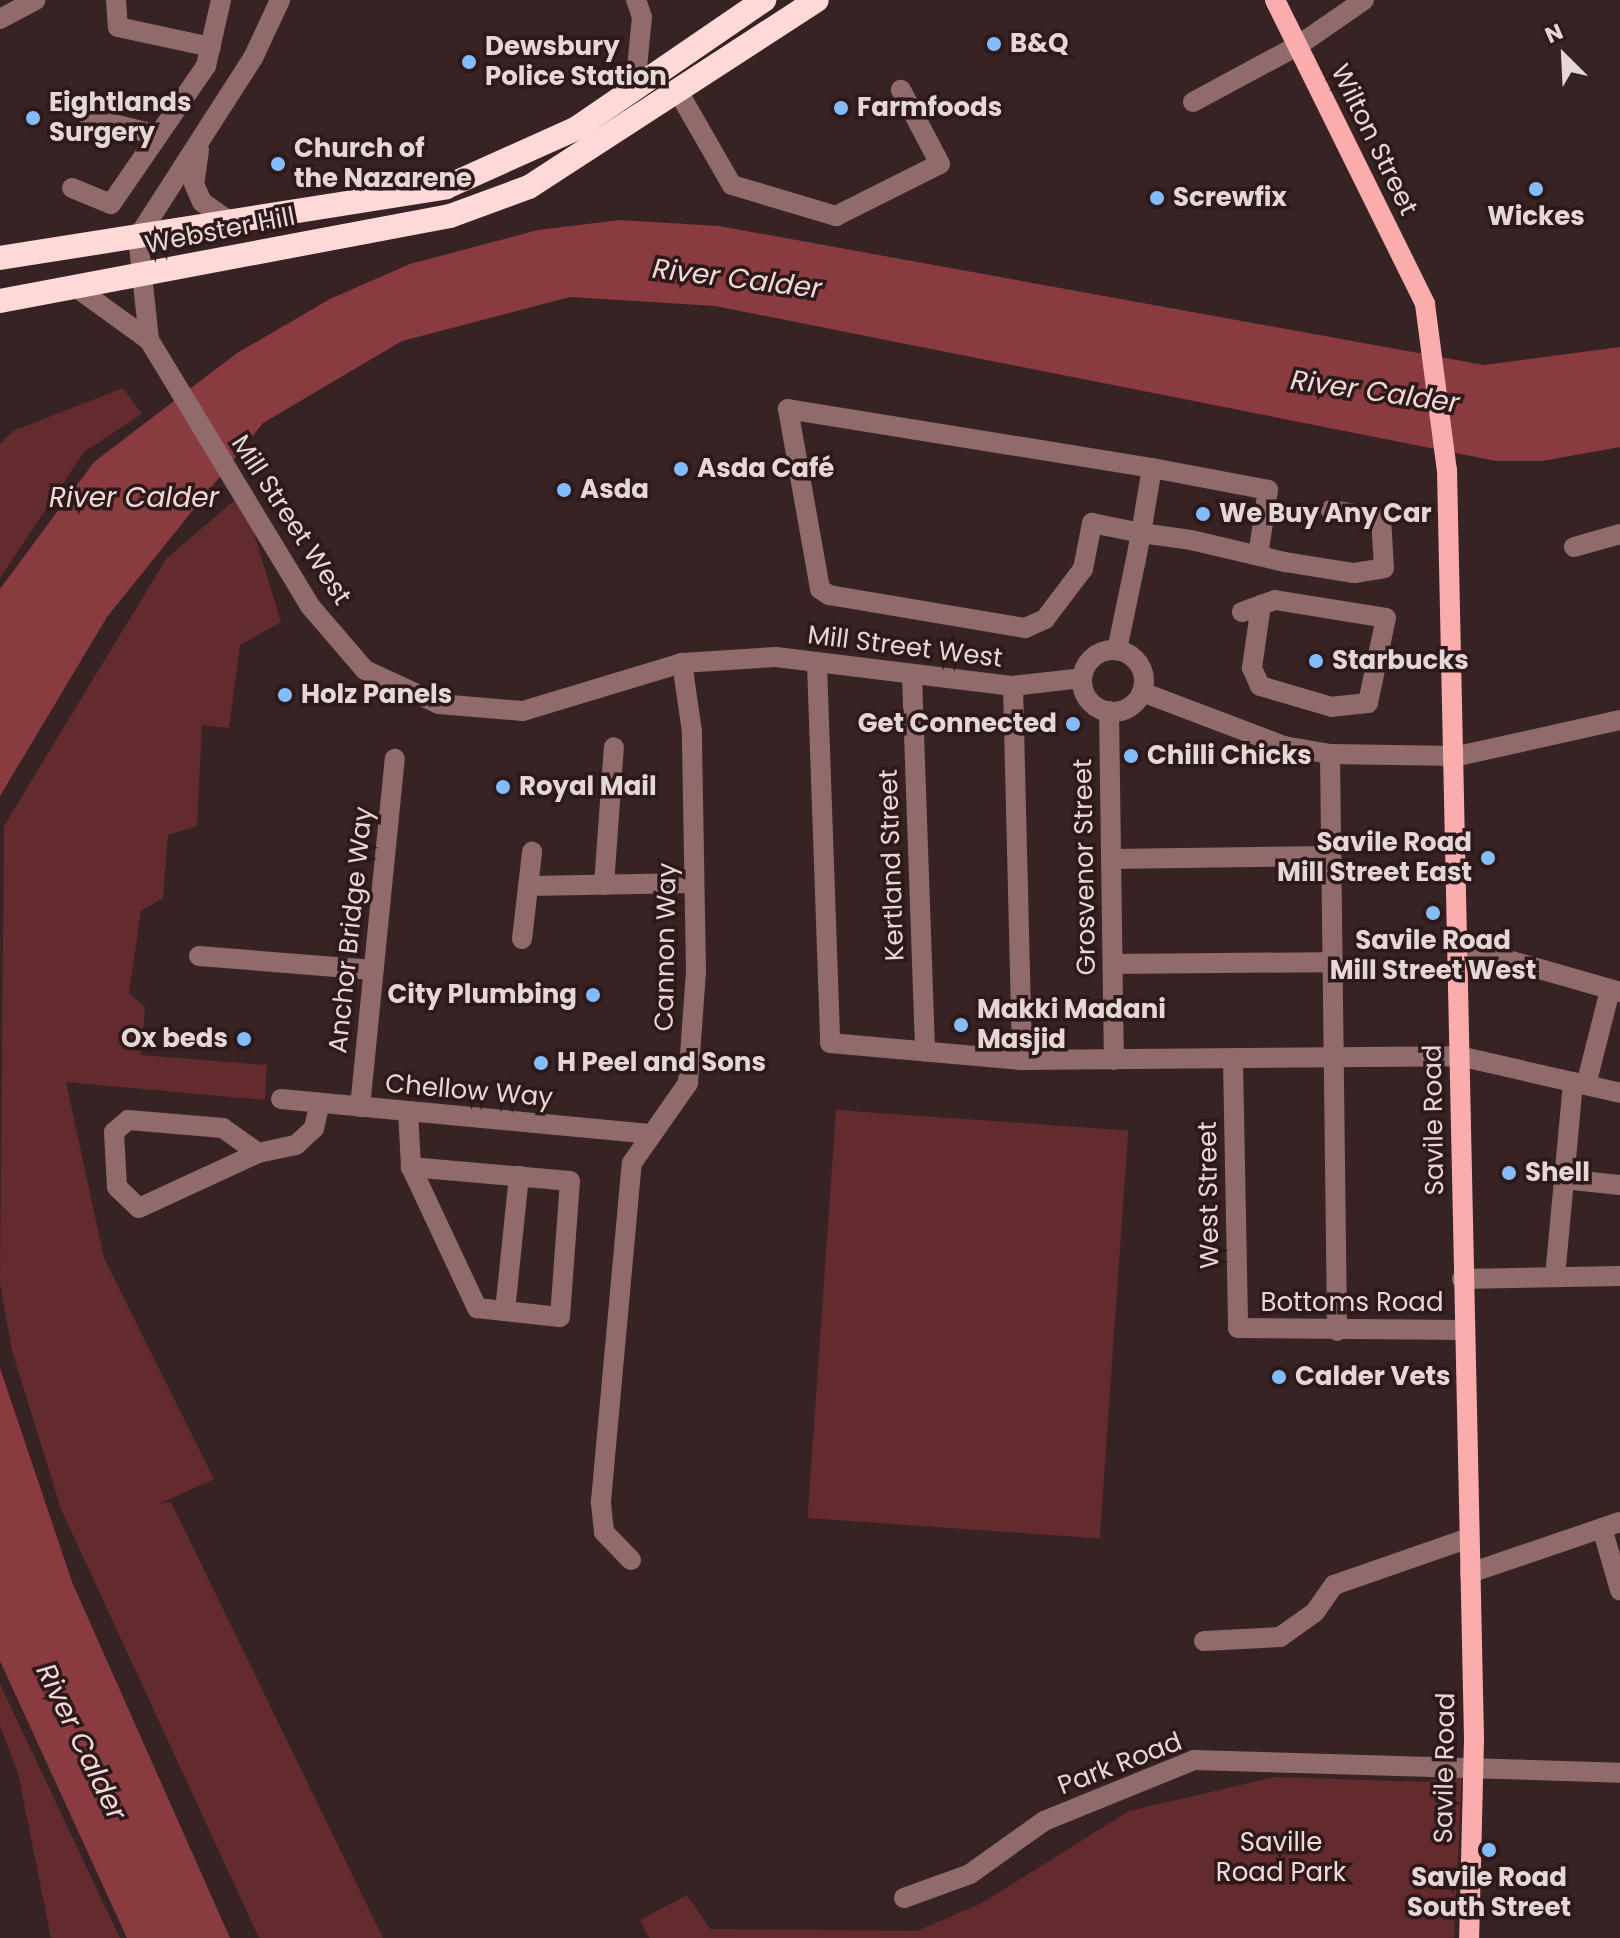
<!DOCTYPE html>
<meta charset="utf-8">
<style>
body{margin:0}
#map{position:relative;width:1620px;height:1938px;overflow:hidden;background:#372323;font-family:Poppins,sans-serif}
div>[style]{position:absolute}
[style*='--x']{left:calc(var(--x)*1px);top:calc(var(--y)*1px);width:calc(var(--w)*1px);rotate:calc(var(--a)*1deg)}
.green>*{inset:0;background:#632b2e;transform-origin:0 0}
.water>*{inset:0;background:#8a3b3f}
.minor>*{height:20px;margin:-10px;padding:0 10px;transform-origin:10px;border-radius:10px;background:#916b6b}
.minor>.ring{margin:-10px;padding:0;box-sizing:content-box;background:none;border:20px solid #916b6b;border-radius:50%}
.major>*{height:20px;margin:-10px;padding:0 10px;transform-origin:10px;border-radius:10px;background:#faadac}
.highway>*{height:24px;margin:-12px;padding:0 12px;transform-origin:12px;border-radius:12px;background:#ffd8d8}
.dots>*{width:22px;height:22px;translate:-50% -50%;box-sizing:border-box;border:4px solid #2d1919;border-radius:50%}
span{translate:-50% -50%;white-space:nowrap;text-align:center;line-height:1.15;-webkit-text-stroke:7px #2d1919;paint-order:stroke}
.poi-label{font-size:26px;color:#e6d7d7;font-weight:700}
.left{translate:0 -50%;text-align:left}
.right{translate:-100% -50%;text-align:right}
.street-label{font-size:26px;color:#e6d7d7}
.park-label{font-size:26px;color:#f3dada}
.water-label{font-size:28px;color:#f1d9d8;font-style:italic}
.north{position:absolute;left:1524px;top:16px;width:80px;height:80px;-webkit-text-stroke:6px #2d1919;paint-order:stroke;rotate:336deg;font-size:22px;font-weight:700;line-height:32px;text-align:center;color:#e6d7d7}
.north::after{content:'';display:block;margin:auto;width:28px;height:36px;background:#e6d7d7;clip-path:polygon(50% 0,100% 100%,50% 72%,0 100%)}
</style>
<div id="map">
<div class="green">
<i style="clip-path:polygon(123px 388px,142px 414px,84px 452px,0 578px,0 444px,13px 431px)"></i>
<i style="clip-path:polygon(242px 494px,281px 622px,240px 645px,229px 728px,202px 725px,197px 826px,168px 835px,163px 898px,141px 911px,129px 993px,145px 1007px,141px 1055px,267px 1065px,265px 1100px,66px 1082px,104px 1258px,214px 1479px,159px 1504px,171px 1502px,383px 1938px,259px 1938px,61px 1509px,12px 1351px,0 1283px,4px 826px,166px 559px)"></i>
<i style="left:836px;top:1110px;width:293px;height:409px;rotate:4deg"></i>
<i style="clip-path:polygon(0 1684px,120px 1938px,51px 1938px,18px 1773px,0 1726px)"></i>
<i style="clip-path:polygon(1462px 1773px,1454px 1938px,649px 1938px,640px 1920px,687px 1895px,710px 1929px,917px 1931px,982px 1903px,1129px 1811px,1275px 1777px,1426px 1782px)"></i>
</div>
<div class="water">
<i style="clip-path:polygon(620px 220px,719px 226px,1484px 365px,1620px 347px,1620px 447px,1542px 461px,1496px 461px,715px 306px,570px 297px,402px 341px,263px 423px,107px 617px,0 796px,0 589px,94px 462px,237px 353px,330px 299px,410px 264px,538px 230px)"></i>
<i style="clip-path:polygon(0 1368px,72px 1582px,230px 1938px,127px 1938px,0 1661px)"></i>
</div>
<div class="minor">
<i style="--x:116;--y:0;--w:27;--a:86"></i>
<i style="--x:118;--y:27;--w:95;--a:12.1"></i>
<i style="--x:0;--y:19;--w:40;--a:-28"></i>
<i style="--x:635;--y:88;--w:71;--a:-84.4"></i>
<i style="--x:642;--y:17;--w:18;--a:-109"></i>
<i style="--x:679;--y:93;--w:106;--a:60.1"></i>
<i style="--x:732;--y:185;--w:109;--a:16.6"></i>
<i style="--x:836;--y:216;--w:116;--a:-26.6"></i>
<i style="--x:940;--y:164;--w:84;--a:-117.8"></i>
<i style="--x:1193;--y:102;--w:120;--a:-28.3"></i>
<i style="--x:1299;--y:45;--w:79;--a:-34.7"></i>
<i style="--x:89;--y:118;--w:71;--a:13.8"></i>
<i style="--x:199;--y:150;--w:34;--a:98"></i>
<i style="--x:194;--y:184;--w:20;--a:66"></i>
<i style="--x:202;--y:202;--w:35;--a:35"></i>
<i style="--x:72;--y:188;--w:42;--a:22.3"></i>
<i style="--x:111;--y:204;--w:168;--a:-55.5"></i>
<i style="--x:206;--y:66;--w:68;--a:-77.2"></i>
<i style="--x:74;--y:286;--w:92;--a:35.8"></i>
<i style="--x:149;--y:340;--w:311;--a:58.8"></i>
<i style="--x:310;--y:606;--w:84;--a:49.3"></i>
<i style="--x:365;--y:670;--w:81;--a:24.7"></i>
<i style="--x:439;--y:704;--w:84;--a:4.8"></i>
<i style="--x:523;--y:711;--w:166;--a:-16.8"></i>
<i style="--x:682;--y:663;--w:94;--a:-3.7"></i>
<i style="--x:776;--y:657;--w:239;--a:7"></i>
<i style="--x:1013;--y:686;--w:69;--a:-6.6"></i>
<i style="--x:149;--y:340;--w:104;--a:-96.1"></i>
<i style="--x:138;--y:237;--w:213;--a:-57.3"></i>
<i style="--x:253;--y:58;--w:64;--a:-65"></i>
<i style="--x:1152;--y:468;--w:118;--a:10.7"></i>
<i style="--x:1268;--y:490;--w:66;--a:98.7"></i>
<i style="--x:1574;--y:547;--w:48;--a:-15.8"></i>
<i style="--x:1242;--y:612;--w:35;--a:-20"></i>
<i style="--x:1275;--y:600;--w:112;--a:9.2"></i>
<i style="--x:1386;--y:618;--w:87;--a:102"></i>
<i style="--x:1368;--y:703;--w:36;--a:174"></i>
<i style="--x:1332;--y:707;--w:75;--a:-163.7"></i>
<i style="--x:1260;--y:686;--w:20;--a:-114"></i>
<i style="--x:1252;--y:668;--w:64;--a:-81.9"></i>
<i style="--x:1117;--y:650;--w:93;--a:-78.2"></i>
<i style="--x:1136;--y:559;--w:26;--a:-79"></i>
<i style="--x:1141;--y:533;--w:66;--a:-80.4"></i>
<i style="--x:1152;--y:468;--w:369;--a:-170.8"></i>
<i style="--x:788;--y:409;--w:183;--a:79.9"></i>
<i style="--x:820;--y:589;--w:11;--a:34"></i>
<i style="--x:829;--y:595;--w:199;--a:9.6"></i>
<i style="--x:1025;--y:628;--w:22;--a:-24"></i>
<i style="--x:1045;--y:619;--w:63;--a:-52.8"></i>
<i style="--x:1083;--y:569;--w:47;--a:-78.9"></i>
<i style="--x:1092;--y:523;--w:50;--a:11.5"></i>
<i style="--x:1141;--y:533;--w:50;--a:8"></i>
<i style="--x:1191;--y:540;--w:97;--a:13.2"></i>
<i style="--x:1285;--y:562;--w:70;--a:9.1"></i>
<i style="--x:1354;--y:573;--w:30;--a:-9"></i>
<i style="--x:1384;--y:568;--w:50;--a:-93.4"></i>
<i style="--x:1381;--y:518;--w:51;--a:-170.9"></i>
<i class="ring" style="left:1082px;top:650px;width:42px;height:42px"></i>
<i style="--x:817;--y:664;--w:379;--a:88"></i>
<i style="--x:830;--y:1043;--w:193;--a:5.1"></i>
<i style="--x:1022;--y:1060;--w:437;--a:-0.5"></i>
<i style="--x:1459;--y:1056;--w:165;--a:12.9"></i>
<i style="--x:912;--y:676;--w:376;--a:88"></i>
<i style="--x:1013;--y:686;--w:374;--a:88.6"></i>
<i style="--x:1142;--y:692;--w:152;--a:20.8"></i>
<i style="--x:1284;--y:746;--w:47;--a:9.9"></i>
<i style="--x:1330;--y:754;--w:128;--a:0.9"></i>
<i style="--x:1458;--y:756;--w:166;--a:-12.5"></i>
<i style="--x:1109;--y:711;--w:349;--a:89.2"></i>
<i style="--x:1330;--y:754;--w:577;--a:89.3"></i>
<i style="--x:1111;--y:859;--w:217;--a:-0.8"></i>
<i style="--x:604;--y:885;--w:138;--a:-85.9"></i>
<i style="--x:528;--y:886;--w:165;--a:-1"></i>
<i style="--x:522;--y:939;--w:88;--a:-83.4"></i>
<i style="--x:1456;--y:945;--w:171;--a:16"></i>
<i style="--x:199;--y:956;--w:175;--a:4.6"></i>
<i style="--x:1113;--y:964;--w:214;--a:-0.5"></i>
<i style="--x:1233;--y:1061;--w:267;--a:88.9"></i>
<i style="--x:1238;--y:1328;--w:227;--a:0.5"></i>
<i style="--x:1586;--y:1085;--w:98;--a:-75.8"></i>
<i style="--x:281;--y:1099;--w:373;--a:5.4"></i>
<i style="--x:360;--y:1107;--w:350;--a:-84.3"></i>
<i style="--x:408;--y:1111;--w:56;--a:86.9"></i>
<i style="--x:411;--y:1167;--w:156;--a:64.9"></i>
<i style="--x:477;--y:1308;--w:83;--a:6.2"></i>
<i style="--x:560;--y:1317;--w:136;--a:-85.8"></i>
<i style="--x:570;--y:1181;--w:160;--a:-175"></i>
<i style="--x:258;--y:1153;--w:43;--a:-144.5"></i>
<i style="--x:223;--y:1128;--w:95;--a:-175.2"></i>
<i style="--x:128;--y:1120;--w:18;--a:139"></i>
<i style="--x:114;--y:1132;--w:55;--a:86.9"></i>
<i style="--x:117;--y:1187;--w:30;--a:44"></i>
<i style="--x:139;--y:1208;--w:131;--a:-24.8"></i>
<i style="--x:258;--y:1153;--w:39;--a:-12"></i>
<i style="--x:296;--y:1145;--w:25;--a:-43"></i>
<i style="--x:314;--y:1128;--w:26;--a:-77"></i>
<i style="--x:1564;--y:1179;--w:56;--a:6.1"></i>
<i style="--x:1555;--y:1277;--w:196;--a:-84.7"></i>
<i style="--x:1462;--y:1279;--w:158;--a:-1.1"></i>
<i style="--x:505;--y:1311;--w:136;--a:-84.1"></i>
<i style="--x:1602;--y:1528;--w:65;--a:73.8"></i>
<i style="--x:631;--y:1560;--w:39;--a:-134"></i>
<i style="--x:604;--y:1532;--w:31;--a:-96"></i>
<i style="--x:601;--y:1501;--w:339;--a:-84.8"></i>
<i style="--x:632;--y:1163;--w:98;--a:-55"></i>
<i style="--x:688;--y:1083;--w:112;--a:-85.9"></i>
<i style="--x:696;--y:971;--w:239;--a:-91"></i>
<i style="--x:692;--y:732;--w:70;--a:-98.2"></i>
<i style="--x:1470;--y:1573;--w:158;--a:-18.8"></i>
<i style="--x:1204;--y:1641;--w:76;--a:-3"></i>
<i style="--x:1280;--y:1637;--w:43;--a:-35.5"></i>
<i style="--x:1315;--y:1612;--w:33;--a:-55"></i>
<i style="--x:1334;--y:1585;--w:143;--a:-19.2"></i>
<i style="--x:904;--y:1898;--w:70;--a:-20"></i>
<i style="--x:970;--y:1874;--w:91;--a:-35.6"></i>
<i style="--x:1044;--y:1821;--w:162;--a:-22.1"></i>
<i style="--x:1194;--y:1760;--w:426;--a:1.7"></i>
</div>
<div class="major">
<i style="--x:1275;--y:0;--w:339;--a:63.7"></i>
<i style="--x:1425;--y:304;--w:167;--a:82.5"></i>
<i style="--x:1447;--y:470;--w:1269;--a:88.78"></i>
<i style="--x:1474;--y:1739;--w:199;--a:91.4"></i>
</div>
<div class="highway">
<i style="--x:0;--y:258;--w:452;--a:-9"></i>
<i style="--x:446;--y:187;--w:144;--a:-24.2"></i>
<i style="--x:577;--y:128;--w:227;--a:-34.4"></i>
<i style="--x:0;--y:301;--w:458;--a:-10.7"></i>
<i style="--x:450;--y:216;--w:84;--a:-20.2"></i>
<i style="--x:529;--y:187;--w:343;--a:-33"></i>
</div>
<div class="dots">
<i style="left:994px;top:44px;background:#84bcfb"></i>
<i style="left:469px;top:62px;background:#84bcfb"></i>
<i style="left:841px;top:108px;background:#84bcfb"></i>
<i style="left:33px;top:118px;background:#84bcfb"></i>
<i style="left:278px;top:164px;background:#84bcfb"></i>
<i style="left:1536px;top:189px;background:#84bcfb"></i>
<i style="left:1157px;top:198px;background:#84bcfb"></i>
<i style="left:681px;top:469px;background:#84bcfb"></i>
<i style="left:564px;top:490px;background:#84bcfb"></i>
<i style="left:1203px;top:514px;background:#84bcfb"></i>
<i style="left:1316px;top:661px;background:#84bcfb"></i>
<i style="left:285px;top:695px;background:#84bcfb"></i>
<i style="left:1073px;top:724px;background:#84bcfb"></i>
<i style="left:1131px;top:756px;background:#84bcfb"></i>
<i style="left:503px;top:787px;background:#84bcfb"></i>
<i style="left:1488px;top:858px;background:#84bcfb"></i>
<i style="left:1433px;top:913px;background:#84bcfb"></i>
<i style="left:593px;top:995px;background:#84bcfb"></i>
<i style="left:961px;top:1025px;background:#84bcfb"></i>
<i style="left:244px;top:1039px;background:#84bcfb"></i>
<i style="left:541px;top:1063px;background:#84bcfb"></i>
<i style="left:1509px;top:1173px;background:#84bcfb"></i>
<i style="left:1279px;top:1377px;background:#84bcfb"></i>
<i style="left:1489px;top:1850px;background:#84bcfb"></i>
</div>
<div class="poi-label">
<span class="left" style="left:1010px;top:44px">B&amp;Q</span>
<span class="left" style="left:485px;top:62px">Dewsbury<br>Police Station</span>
<span class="left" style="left:49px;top:118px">Eightlands<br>Surgery</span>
<span class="left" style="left:857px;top:108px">Farmfoods</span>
<span class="left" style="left:294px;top:164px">Church of<br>the Nazarene</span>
<span class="left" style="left:1173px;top:198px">Screwfix</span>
<span style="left:1536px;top:217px">Wickes</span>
<span class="left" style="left:697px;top:469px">Asda Café</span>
<span class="left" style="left:580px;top:490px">Asda</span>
<span class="left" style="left:1219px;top:514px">We Buy Any Car</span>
<span class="left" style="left:1332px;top:661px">Starbucks</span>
<span class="left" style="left:301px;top:695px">Holz Panels</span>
<span class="right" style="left:1057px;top:724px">Get Connected</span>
<span class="left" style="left:1147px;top:756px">Chilli Chicks</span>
<span class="left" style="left:519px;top:787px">Royal Mail</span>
<span class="right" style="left:1472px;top:858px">Savile Road<br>Mill Street East</span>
<span style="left:1433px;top:956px">Savile Road<br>Mill Street West</span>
<span class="right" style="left:577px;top:995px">City Plumbing</span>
<span class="left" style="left:977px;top:1025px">Makki Madani<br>Masjid</span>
<span class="right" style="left:228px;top:1039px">Ox beds</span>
<span class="left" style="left:557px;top:1063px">H Peel and Sons</span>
<span class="left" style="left:1525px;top:1173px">Shell</span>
<span class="left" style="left:1295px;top:1377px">Calder Vets</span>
<span style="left:1489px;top:1893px">Savile Road<br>South Street</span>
</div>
<div class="street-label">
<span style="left:1374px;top:140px;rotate:64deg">Wilton Street</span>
<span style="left:220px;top:231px;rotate:-11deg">Webster Hill</span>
<span style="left:291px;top:520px;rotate:57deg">Mill Street West</span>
<span style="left:905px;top:647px;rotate:7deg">Mill Street West</span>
<span style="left:892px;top:865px;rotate:-92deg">Kertland Street</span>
<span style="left:1085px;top:867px;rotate:-91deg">Grosvenor Street</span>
<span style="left:351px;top:930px;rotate:-84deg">Anchor Bridge Way</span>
<span style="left:666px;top:947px;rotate:-89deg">Cannon Way</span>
<span style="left:469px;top:1091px;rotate:5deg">Chellow Way</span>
<span style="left:1434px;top:1120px;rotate:-91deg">Savile Road</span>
<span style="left:1209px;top:1195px;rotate:-91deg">West Street</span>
<span style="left:1352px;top:1303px">Bottoms Road</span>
<span style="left:1120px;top:1764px;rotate:-21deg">Park Road</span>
<span style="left:1445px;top:1768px;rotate:-89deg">Savile Road</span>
</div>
<div class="park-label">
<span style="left:1281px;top:1858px">Saville<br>Road Park</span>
</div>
<div class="water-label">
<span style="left:737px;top:279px;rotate:7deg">River Calder</span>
<span style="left:1375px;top:392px;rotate:8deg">River Calder</span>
<span style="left:134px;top:498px">River Calder</span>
<span style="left:81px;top:1742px;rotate:64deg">River Calder</span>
</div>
<div class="north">N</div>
</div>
